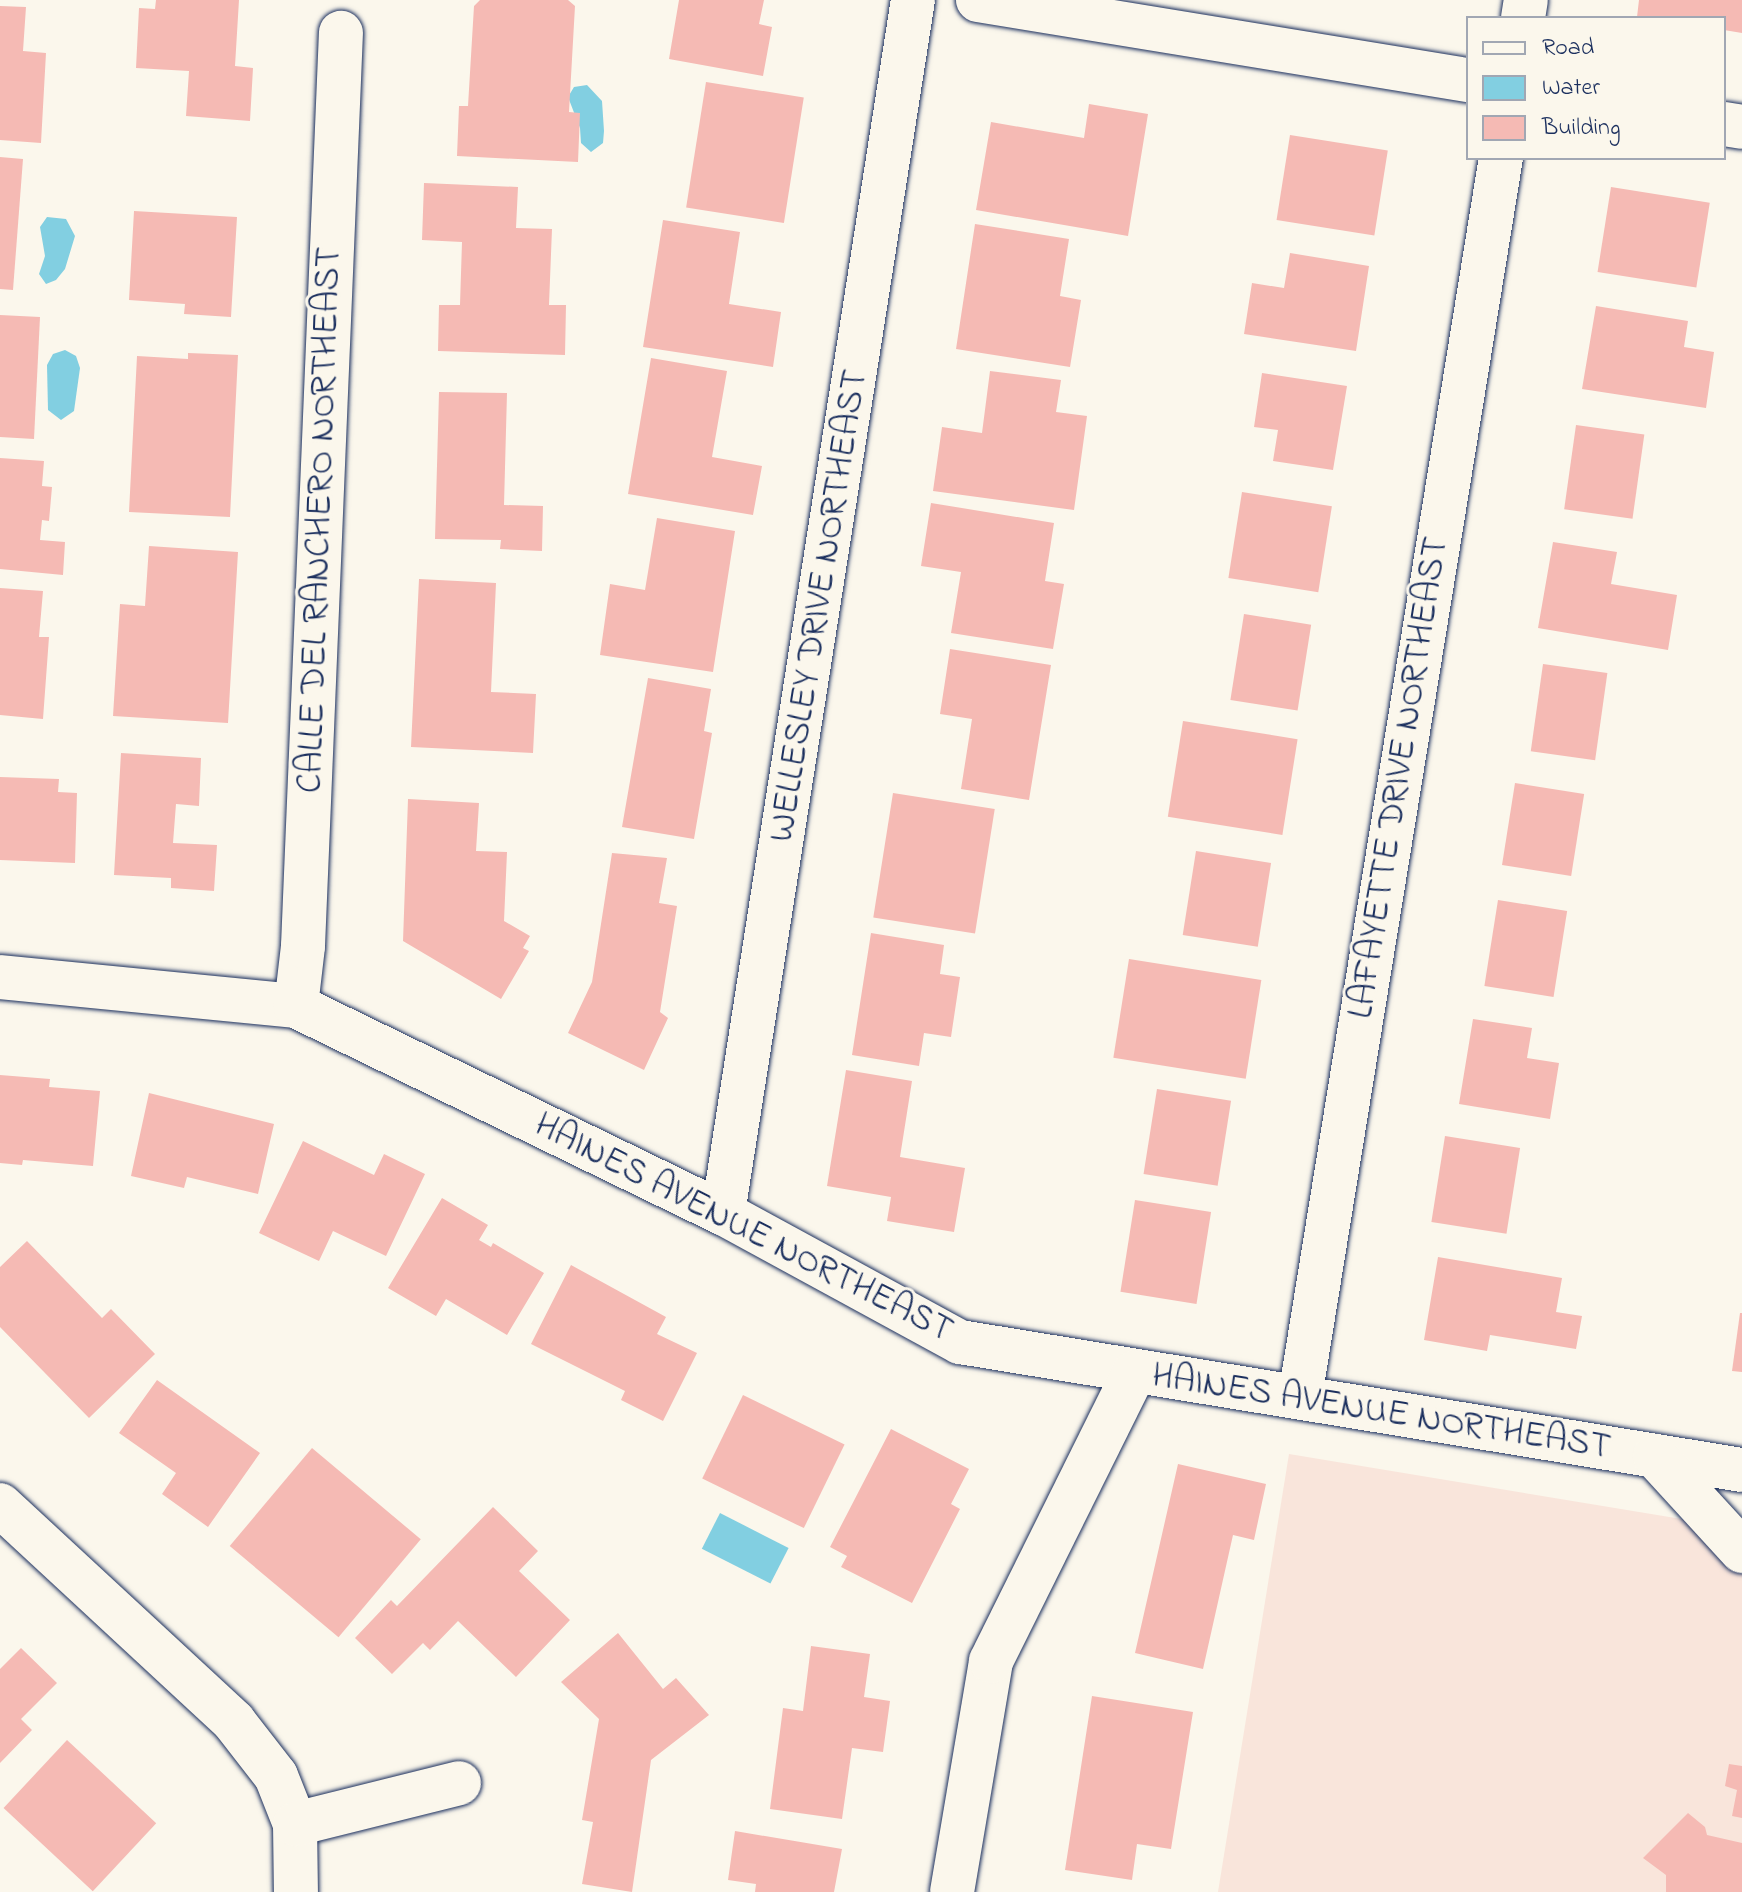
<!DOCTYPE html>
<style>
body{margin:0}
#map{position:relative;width:1742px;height:1892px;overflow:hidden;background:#fbf7ec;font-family:"Indie Flower",sans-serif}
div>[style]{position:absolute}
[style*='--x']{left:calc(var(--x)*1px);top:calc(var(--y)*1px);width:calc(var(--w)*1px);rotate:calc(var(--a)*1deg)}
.built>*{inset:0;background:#f9e5db}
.water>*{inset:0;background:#82cfe1;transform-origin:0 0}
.building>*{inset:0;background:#f5bab4;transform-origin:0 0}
.roads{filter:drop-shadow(0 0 2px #1b2f5e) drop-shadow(0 0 2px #1b2f5e)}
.minor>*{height:44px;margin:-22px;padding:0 22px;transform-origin:22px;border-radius:22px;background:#fbf7ec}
span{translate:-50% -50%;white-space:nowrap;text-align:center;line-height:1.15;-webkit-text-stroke:6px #fbf7ec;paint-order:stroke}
.street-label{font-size:36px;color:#1b2f5e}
.legend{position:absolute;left:1466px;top:16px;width:260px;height:144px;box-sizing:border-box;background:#fbf7ec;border:2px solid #a1a7b3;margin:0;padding:10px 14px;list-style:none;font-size:24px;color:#1b2f5e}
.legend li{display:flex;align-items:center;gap:16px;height:40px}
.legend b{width:40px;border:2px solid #a1a7b3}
</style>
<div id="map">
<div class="built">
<i style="clip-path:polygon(1289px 1454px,1742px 1529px,1742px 1892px,1218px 1892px)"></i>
</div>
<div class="water">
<i style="clip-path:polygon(587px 85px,602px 101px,604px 131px,603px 143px,591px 152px,581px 143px,580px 128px,568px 97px,574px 87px)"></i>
<i style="clip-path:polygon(47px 217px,66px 219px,75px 236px,65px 269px,56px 280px,46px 284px,39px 274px,45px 256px,40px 227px)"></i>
<i style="clip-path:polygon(65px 350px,76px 356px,80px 368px,74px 411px,61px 420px,48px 410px,47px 365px,53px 354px)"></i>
<i style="left:720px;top:1513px;width:77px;height:40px;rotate:27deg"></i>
</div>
<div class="building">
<i style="clip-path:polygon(156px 0,239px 0,235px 66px,253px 68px,250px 121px,186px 116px,189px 71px,136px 68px,139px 8px,155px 9px)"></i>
<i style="clip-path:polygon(480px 0,568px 0,575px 6px,569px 112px,580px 113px,578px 162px,457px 156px,459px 106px,468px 106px,474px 6px)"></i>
<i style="clip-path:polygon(679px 0,764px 0,759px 24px,772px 27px,763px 76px,669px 59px)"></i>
<i style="clip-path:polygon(1639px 0,1742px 0,1742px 33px,1724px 30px,1724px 18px,1637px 17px)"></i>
<i style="clip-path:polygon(0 6px,26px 7px,23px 51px,46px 53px,41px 143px,0 140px)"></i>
<i style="left:706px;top:82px;width:99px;height:127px;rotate:9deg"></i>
<i style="clip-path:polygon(1089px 104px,1148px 114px,1128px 236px,976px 210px,991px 122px,1084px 138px)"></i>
<i style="left:1290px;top:135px;width:99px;height:86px;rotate:9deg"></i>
<i style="clip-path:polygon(0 157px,23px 159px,13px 290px,0 289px)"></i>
<i style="clip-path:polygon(424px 183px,518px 187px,516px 228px,552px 229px,549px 305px,566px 305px,565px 355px,438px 351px,439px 305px,460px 305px,462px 242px,422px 240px)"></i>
<i style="left:1611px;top:187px;width:100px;height:86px;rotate:9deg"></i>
<i style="clip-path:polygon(134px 211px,237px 217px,231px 317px,184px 314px,185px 304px,129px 300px)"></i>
<i style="clip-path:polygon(663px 220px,740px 232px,729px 304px,781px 312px,773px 367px,643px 347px)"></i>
<i style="clip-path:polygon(975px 224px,1069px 239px,1060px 296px,1081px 300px,1070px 367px,956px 349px)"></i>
<i style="clip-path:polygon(1290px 253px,1369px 266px,1356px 351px,1244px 334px,1252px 283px,1284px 288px)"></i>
<i style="clip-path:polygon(1596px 306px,1688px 321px,1684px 347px,1714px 352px,1706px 408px,1582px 389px)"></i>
<i style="clip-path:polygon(0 315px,40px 317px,34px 439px,0 437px)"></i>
<i style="clip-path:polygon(188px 353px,238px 355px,230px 517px,129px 512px,137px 356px,188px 359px)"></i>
<i style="clip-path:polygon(651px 358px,727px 371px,712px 457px,762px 466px,753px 515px,628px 494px)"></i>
<i style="clip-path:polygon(990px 371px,1061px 380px,1056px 412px,1087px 416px,1074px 510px,933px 491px,942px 427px,982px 433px)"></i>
<i style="clip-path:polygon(1262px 373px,1347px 386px,1333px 470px,1273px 461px,1278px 430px,1254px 427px)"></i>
<i style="clip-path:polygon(439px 392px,507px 393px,504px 505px,543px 506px,542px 551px,500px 549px,501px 540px,435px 539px)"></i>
<i style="left:1576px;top:425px;width:69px;height:85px;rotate:8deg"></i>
<i style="clip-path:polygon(0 458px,44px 461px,42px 486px,52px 487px,49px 521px,42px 520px,40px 540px,65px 542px,63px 575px,0 569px)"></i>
<i style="left:1242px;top:492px;width:91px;height:87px;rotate:9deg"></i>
<i style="clip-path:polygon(931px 503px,1054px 523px,1045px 581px,1064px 584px,1053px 649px,951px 633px,961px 572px,921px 566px)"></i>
<i style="clip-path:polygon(657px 518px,735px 531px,713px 672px,600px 655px,610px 584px,645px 590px)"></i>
<i style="clip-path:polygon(1553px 542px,1617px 552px,1611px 584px,1677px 595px,1668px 650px,1538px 628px)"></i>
<i style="clip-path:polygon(149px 546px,238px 552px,228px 723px,113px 716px,120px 604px,145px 606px)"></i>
<i style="clip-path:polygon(419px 579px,496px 583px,491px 692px,536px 694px,533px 753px,411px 747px)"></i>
<i style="clip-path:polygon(0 588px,43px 591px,39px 637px,49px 637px,43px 719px,0 715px)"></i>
<i style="left:1244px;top:614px;width:68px;height:87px;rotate:9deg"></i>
<i style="clip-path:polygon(950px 649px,1051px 665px,1029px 800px,961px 789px,972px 719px,940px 714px)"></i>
<i style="left:1543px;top:664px;width:65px;height:88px;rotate:8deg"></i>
<i style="clip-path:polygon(648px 678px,711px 689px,704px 731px,712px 733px,694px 839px,622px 827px)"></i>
<i style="left:1183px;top:721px;width:116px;height:97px;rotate:9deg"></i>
<i style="clip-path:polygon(121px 753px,201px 758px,199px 806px,176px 804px,173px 843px,217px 845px,214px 891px,171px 888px,171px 878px,114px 875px)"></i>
<i style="clip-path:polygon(0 777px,59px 779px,58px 792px,77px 793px,75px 863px,0 860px)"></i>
<i style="left:1515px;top:783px;width:70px;height:83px;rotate:9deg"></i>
<i style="left:893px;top:793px;width:103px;height:126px;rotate:9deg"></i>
<i style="clip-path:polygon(408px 799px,479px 803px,476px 851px,507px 852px,504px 921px,530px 936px,523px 948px,529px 951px,501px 999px,403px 941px)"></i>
<i style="left:1196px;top:851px;width:76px;height:85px;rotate:9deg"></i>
<i style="clip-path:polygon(612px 853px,667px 858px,659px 903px,677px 906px,660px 1012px,668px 1018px,644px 1070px,568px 1033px,592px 982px)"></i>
<i style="left:1498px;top:900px;width:70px;height:87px;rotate:9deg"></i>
<i style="clip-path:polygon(871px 933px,944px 945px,940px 974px,960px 977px,951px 1037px,924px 1033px,919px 1066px,852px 1055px)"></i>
<i style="left:1129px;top:959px;width:134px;height:100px;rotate:9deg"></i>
<i style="clip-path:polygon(1473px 1019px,1532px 1028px,1527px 1058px,1559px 1063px,1550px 1119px,1459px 1104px)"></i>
<i style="clip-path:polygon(846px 1070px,912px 1081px,900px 1157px,965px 1168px,954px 1232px,887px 1221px,891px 1197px,827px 1186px)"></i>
<i style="clip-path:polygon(0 1075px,50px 1079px,49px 1087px,100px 1091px,93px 1166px,23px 1160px,22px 1165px,0 1163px)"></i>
<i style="left:1157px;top:1089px;width:75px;height:86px;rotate:9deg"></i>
<i style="clip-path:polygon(149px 1093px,274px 1124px,258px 1194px,187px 1177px,184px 1188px,131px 1176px)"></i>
<i style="left:1445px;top:1136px;width:76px;height:87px;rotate:9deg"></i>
<i style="clip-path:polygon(303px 1141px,374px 1175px,384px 1154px,425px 1174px,386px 1256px,333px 1231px,319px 1261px,259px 1233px)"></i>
<i style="clip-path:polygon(442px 1198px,488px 1225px,479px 1240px,491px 1247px,493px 1243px,544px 1273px,507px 1335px,446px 1299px,436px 1316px,388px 1288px)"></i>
<i style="left:1135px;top:1200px;width:77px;height:93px;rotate:9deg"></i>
<i style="clip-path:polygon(27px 1241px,102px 1318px,111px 1309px,155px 1354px,89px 1418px,0 1327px,0 1267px)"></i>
<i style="clip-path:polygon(1438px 1257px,1562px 1278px,1556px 1312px,1582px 1316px,1576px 1349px,1490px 1335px,1487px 1351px,1424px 1340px)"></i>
<i style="clip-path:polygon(571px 1265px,666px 1317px,657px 1334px,697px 1353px,663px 1421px,621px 1400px,625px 1391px,531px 1344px)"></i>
<i style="clip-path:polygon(1740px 1313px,1742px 1313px,1742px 1372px,1732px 1371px)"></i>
<i style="clip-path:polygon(157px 1380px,260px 1453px,208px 1527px,162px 1494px,176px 1473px,119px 1433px)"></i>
<i style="left:743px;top:1395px;width:113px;height:93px;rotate:26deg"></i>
<i style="clip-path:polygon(891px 1429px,969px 1469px,951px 1504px,960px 1509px,912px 1603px,841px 1567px,847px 1556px,830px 1547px)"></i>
<i style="left:312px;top:1448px;width:142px;height:128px;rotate:40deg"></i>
<i style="clip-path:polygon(1178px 1464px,1266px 1484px,1254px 1540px,1233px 1535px,1203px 1669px,1135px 1653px)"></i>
<i style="clip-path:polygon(493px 1507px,538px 1551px,519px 1571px,570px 1620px,516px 1677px,458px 1621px,430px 1650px,423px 1643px,392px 1674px,355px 1638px,391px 1600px,397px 1606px)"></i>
<i style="clip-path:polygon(618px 1633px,663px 1689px,676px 1678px,709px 1715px,651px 1760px,632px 1892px,582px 1884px,593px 1822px,582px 1820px,599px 1719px,561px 1682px)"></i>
<i style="clip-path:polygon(811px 1646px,870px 1654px,864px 1697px,890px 1701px,883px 1752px,852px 1748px,842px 1819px,770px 1809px,783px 1708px,803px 1711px)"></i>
<i style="clip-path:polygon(21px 1648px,57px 1683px,21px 1719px,32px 1730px,0 1763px,0 1669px)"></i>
<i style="clip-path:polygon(1092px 1696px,1193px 1712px,1171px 1849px,1137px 1844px,1132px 1880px,1065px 1870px)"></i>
<i style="left:67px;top:1740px;width:122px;height:93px;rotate:43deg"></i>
<i style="clip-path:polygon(1729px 1764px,1742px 1766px,1742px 1818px,1732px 1816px,1737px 1790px,1725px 1786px)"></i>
<i style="clip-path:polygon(1688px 1813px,1705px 1827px,1707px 1835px,1742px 1843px,1742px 1892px,1666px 1892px,1666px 1875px,1643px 1858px)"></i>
<i style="clip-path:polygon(735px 1831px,842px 1849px,834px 1892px,755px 1892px,756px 1884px,728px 1880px)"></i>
</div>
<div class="roads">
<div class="minor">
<i style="--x:978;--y:0;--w:496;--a:9.3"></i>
<i style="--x:1523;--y:18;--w:18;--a:-81"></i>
<i style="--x:1724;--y:124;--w:18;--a:9"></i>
<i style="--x:0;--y:977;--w:297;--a:5.6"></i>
<i style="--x:296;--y:1006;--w:475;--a:25.9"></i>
<i style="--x:723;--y:1213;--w:270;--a:28.6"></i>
<i style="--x:960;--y:1342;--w:792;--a:9.3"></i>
<i style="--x:296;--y:1006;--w:60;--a:-83.3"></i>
<i style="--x:303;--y:946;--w:914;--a:-87.62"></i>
<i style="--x:723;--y:1213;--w:1228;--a:-81.1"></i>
<i style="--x:1300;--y:1397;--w:1255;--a:-80.79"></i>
<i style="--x:1655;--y:1456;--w:129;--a:47.5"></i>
<i style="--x:0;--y:1505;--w:319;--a:42.8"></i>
<i style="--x:234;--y:1722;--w:68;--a:52.1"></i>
<i style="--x:276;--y:1776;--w:52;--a:68.4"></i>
<i style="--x:295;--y:1824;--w:68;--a:89.2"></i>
<i style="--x:295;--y:1824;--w:169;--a:-14"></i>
<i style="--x:952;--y:1892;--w:234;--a:-80.4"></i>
<i style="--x:991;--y:1661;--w:322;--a:-63.6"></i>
</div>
</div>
<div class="street-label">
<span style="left:321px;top:520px;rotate:-88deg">CALLE DEL RANCHERO NORTHEAST</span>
<span style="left:820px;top:606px;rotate:-81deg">WELLESLEY DRIVE NORTHEAST</span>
<span style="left:1400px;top:778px;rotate:-81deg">LAFAYETTE DRIVE NORTHEAST</span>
<span style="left:743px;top:1229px;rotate:27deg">HAINES AVENUE NORTHEAST</span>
<span style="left:1381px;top:1413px;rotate:9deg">HAINES AVENUE NORTHEAST</span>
</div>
<ul class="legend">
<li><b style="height:10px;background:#fbf7ec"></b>Road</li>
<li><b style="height:22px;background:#82cfe1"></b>Water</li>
<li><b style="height:22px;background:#f5bab4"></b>Building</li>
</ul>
</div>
